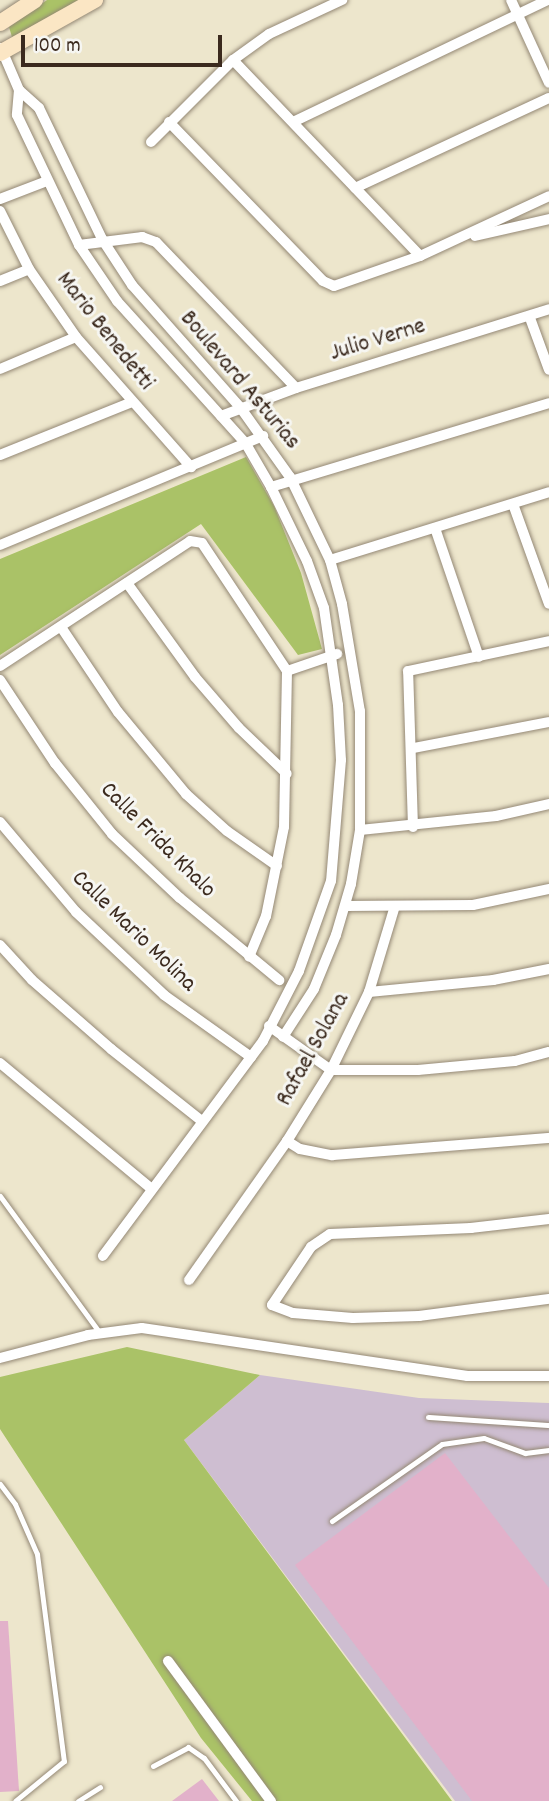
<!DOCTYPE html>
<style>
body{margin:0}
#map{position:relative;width:549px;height:1801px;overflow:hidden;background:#ede6cc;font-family:Dekko,sans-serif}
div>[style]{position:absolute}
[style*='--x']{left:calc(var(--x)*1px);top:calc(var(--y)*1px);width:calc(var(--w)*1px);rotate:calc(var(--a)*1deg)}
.industrial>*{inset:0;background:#cebed1}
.green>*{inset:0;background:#aac267}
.building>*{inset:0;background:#e2b1ca}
.roads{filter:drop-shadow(0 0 2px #948875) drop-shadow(0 0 2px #948875)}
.lane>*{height:5px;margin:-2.5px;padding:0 2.5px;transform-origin:2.5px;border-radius:2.5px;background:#fff}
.street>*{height:10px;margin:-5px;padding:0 5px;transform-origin:5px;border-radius:5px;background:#fff}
.secondary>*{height:16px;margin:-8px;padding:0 8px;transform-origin:8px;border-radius:8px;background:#fbe6c4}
span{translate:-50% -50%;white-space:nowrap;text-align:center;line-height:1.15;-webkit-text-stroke:6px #f6f6f2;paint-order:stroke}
.street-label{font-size:24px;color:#3b2a1e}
.scale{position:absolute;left:21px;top:35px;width:201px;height:32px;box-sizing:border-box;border:4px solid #3b2a1e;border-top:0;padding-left:9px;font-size:21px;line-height:24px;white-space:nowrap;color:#3b2a1e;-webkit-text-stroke:5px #f6f6f2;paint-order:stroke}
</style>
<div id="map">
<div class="industrial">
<i style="clip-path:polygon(260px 1375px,419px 1398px,549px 1403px,549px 1801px,455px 1801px,184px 1440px)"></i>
</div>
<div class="green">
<i style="clip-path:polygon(47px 0,91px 0,12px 37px,9px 27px)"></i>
<i style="clip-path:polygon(246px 457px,274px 506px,301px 573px,322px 649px,298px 655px,201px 524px,0 655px,0 559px)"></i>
<i style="clip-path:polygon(127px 1347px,260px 1375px,184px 1440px,452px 1801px,252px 1801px,201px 1738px,0 1429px,0 1377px)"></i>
</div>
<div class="building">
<i style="clip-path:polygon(445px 1453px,549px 1588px,549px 1801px,472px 1801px,295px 1565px)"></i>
<i style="clip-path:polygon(0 1621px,8px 1621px,19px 1791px,0 1792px)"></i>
<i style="clip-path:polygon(202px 1779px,219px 1801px,172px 1801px)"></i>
</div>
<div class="roads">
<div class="lane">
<i style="--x:0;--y:1196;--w:168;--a:53.9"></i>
<i style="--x:428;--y:1417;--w:121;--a:3.8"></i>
<i style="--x:0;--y:1484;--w:25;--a:53"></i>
<i style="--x:15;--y:1504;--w:55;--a:66.3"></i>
<i style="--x:37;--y:1554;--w:209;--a:82.6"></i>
<i style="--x:64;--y:1761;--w:63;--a:140.8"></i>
<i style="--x:332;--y:1521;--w:134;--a:-35"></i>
<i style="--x:442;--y:1444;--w:42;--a:-8.1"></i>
<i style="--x:484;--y:1438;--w:44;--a:20.1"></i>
<i style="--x:525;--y:1453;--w:24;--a:-7"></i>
<i style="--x:153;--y:1766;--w:40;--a:-28"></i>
<i style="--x:188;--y:1747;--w:19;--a:35"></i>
<i style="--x:204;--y:1758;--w:54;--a:53.3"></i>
<i style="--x:78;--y:1801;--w:26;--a:-32"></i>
</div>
<div class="street">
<i style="--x:511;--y:0;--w:91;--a:65.4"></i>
<i style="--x:1;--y:48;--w:46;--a:66.8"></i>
<i style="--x:19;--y:90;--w:25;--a:95"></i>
<i style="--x:17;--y:115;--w:144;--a:64.5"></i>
<i style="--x:79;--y:245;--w:68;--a:55.8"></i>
<i style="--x:117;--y:301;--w:193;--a:47.9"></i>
<i style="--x:246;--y:444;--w:50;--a:59.8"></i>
<i style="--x:271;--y:487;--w:82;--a:64.1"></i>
<i style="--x:307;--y:561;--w:50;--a:70.1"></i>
<i style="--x:324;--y:608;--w:98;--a:81.8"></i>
<i style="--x:338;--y:705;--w:55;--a:86.9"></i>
<i style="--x:341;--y:760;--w:121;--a:94.7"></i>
<i style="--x:331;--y:881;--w:96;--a:109.6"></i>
<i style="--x:299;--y:971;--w:79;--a:117.2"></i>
<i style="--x:263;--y:1041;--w:268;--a:126.7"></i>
<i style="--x:233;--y:60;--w:271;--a:46.3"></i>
<i style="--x:19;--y:90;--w:27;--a:42"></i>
<i style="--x:39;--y:108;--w:145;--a:64.3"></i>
<i style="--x:102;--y:239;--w:55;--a:56.9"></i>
<i style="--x:132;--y:285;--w:163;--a:48.5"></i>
<i style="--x:240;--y:407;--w:86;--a:54.5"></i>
<i style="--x:290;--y:477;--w:92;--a:64.3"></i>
<i style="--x:330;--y:560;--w:46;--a:74.7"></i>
<i style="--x:342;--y:604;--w:109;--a:80.5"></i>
<i style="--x:360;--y:711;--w:119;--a:90"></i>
<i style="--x:360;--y:830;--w:55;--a:99.5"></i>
<i style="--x:351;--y:884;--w:53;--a:106.4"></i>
<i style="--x:336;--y:935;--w:58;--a:112.2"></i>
<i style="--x:314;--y:989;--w:57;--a:122.9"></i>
<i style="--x:169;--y:122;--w:221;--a:45.9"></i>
<i style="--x:323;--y:281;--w:12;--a:24"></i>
<i style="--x:334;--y:286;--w:91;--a:-19.2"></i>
<i style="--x:420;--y:256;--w:142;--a:-24.9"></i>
<i style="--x:293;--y:122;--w:283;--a:-25.6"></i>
<i style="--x:151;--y:142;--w:116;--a:-45"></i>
<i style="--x:233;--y:60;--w:44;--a:-35.8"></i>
<i style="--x:269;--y:34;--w:81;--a:-25"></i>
<i style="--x:355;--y:188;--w:214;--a:-24.9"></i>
<i style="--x:0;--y:199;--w:50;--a:-21"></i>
<i style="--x:0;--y:211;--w:65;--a:63.4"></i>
<i style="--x:29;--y:269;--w:83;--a:55.3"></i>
<i style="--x:76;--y:337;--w:174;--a:48.5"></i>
<i style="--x:475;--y:236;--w:76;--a:-12.9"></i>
<i style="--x:79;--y:245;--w:64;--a:-7.2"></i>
<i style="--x:142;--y:237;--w:15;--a:20"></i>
<i style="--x:156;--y:242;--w:202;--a:46.2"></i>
<i style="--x:0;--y:281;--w:31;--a:-22"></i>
<i style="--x:530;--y:318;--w:55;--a:69.9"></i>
<i style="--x:0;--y:369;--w:82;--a:-22.8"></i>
<i style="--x:221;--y:416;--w:80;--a:-20.5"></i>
<i style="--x:296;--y:388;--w:265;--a:-17.3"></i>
<i style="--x:0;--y:455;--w:142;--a:-21.9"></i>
<i style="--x:271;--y:487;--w:290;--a:-16.8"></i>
<i style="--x:513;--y:504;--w:106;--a:70.2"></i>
<i style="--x:435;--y:528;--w:136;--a:71.2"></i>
<i style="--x:0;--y:545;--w:285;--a:-22.5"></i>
<i style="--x:330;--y:560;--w:229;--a:-17.2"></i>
<i style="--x:127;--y:583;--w:116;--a:54.1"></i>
<i style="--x:195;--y:677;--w:67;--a:49.2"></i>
<i style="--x:239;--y:728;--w:66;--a:43.8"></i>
<i style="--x:61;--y:627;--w:102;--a:56.2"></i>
<i style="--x:118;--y:712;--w:107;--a:50.3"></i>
<i style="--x:186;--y:794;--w:55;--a:42.1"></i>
<i style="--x:227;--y:831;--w:61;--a:35"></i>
<i style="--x:0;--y:666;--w:227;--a:-33.3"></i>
<i style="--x:190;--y:541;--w:12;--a:9"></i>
<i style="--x:202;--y:543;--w:154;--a:56.4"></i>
<i style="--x:287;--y:671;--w:156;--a:91.1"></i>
<i style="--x:284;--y:827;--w:91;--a:101.4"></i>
<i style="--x:266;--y:916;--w:44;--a:112.5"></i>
<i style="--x:287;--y:671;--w:53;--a:-18.8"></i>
<i style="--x:0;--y:680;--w:100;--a:56.5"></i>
<i style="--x:55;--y:763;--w:91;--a:51.2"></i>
<i style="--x:112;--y:834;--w:93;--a:43.3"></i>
<i style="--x:180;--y:898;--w:129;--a:39.6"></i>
<i style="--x:414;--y:748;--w:137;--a:-10.9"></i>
<i style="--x:0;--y:822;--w:118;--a:49.8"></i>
<i style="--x:76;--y:912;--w:121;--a:43.3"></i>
<i style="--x:164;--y:995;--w:107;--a:35.5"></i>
<i style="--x:413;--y:827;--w:156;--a:-91.8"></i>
<i style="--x:408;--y:671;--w:144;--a:-12"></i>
<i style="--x:360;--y:830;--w:137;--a:-5.9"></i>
<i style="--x:496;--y:816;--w:54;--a:-12.8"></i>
<i style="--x:346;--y:906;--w:127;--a:-0.5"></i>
<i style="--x:473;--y:905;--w:78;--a:-11.9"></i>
<i style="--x:0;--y:945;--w:47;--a:47.6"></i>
<i style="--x:32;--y:980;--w:105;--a:41.1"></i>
<i style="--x:111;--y:1049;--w:116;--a:38.4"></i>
<i style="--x:369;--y:992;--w:125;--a:-5.5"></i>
<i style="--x:493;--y:980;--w:57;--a:-11.1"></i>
<i style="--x:269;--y:1026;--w:76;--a:35.4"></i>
<i style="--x:331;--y:1070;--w:87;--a:0"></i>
<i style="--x:418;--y:1070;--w:97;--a:-5.3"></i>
<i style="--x:515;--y:1061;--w:35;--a:-15"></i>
<i style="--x:0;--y:1063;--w:197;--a:39.7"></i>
<i style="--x:287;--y:1141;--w:15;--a:32"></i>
<i style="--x:300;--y:1149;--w:33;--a:11"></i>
<i style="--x:332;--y:1155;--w:218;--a:-4.5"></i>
<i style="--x:549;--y:1219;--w:79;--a:173.4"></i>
<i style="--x:471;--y:1228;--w:141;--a:177.6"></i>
<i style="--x:330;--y:1234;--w:23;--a:146"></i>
<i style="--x:311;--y:1247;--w:70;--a:123.9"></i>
<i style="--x:272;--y:1305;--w:22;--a:21"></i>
<i style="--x:293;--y:1313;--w:60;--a:4.8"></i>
<i style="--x:353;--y:1318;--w:66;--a:-1.7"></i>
<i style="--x:419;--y:1316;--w:131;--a:-7.5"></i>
<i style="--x:189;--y:1280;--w:170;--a:-54.8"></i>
<i style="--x:287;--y:1141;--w:84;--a:-58.2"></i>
<i style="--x:331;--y:1070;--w:87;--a:-64"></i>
<i style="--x:369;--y:992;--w:87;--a:-73.2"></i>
<i style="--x:0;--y:1358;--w:91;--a:-14.6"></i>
<i style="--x:88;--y:1335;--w:54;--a:-7.4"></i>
<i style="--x:142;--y:1328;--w:329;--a:8.4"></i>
<i style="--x:467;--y:1376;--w:82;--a:0"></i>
<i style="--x:168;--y:1661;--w:174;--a:53.7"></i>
</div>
<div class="secondary">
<i style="--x:0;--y:23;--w:42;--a:-33.3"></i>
<i style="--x:0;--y:53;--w:109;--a:-29.2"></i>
</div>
</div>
<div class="street-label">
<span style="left:104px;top:332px;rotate:52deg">Mario Benedetti</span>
<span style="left:378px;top:341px;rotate:-17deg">Julio Verne</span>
<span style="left:239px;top:381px;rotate:50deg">Boulevard Asturias</span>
<span style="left:157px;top:841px;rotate:45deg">Calle Frida Khalo</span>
<span style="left:133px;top:932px;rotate:44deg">Calle Mario Molina</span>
<span style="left:314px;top:1050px;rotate:-61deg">Rafael Solana</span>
</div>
<div class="scale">100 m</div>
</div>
